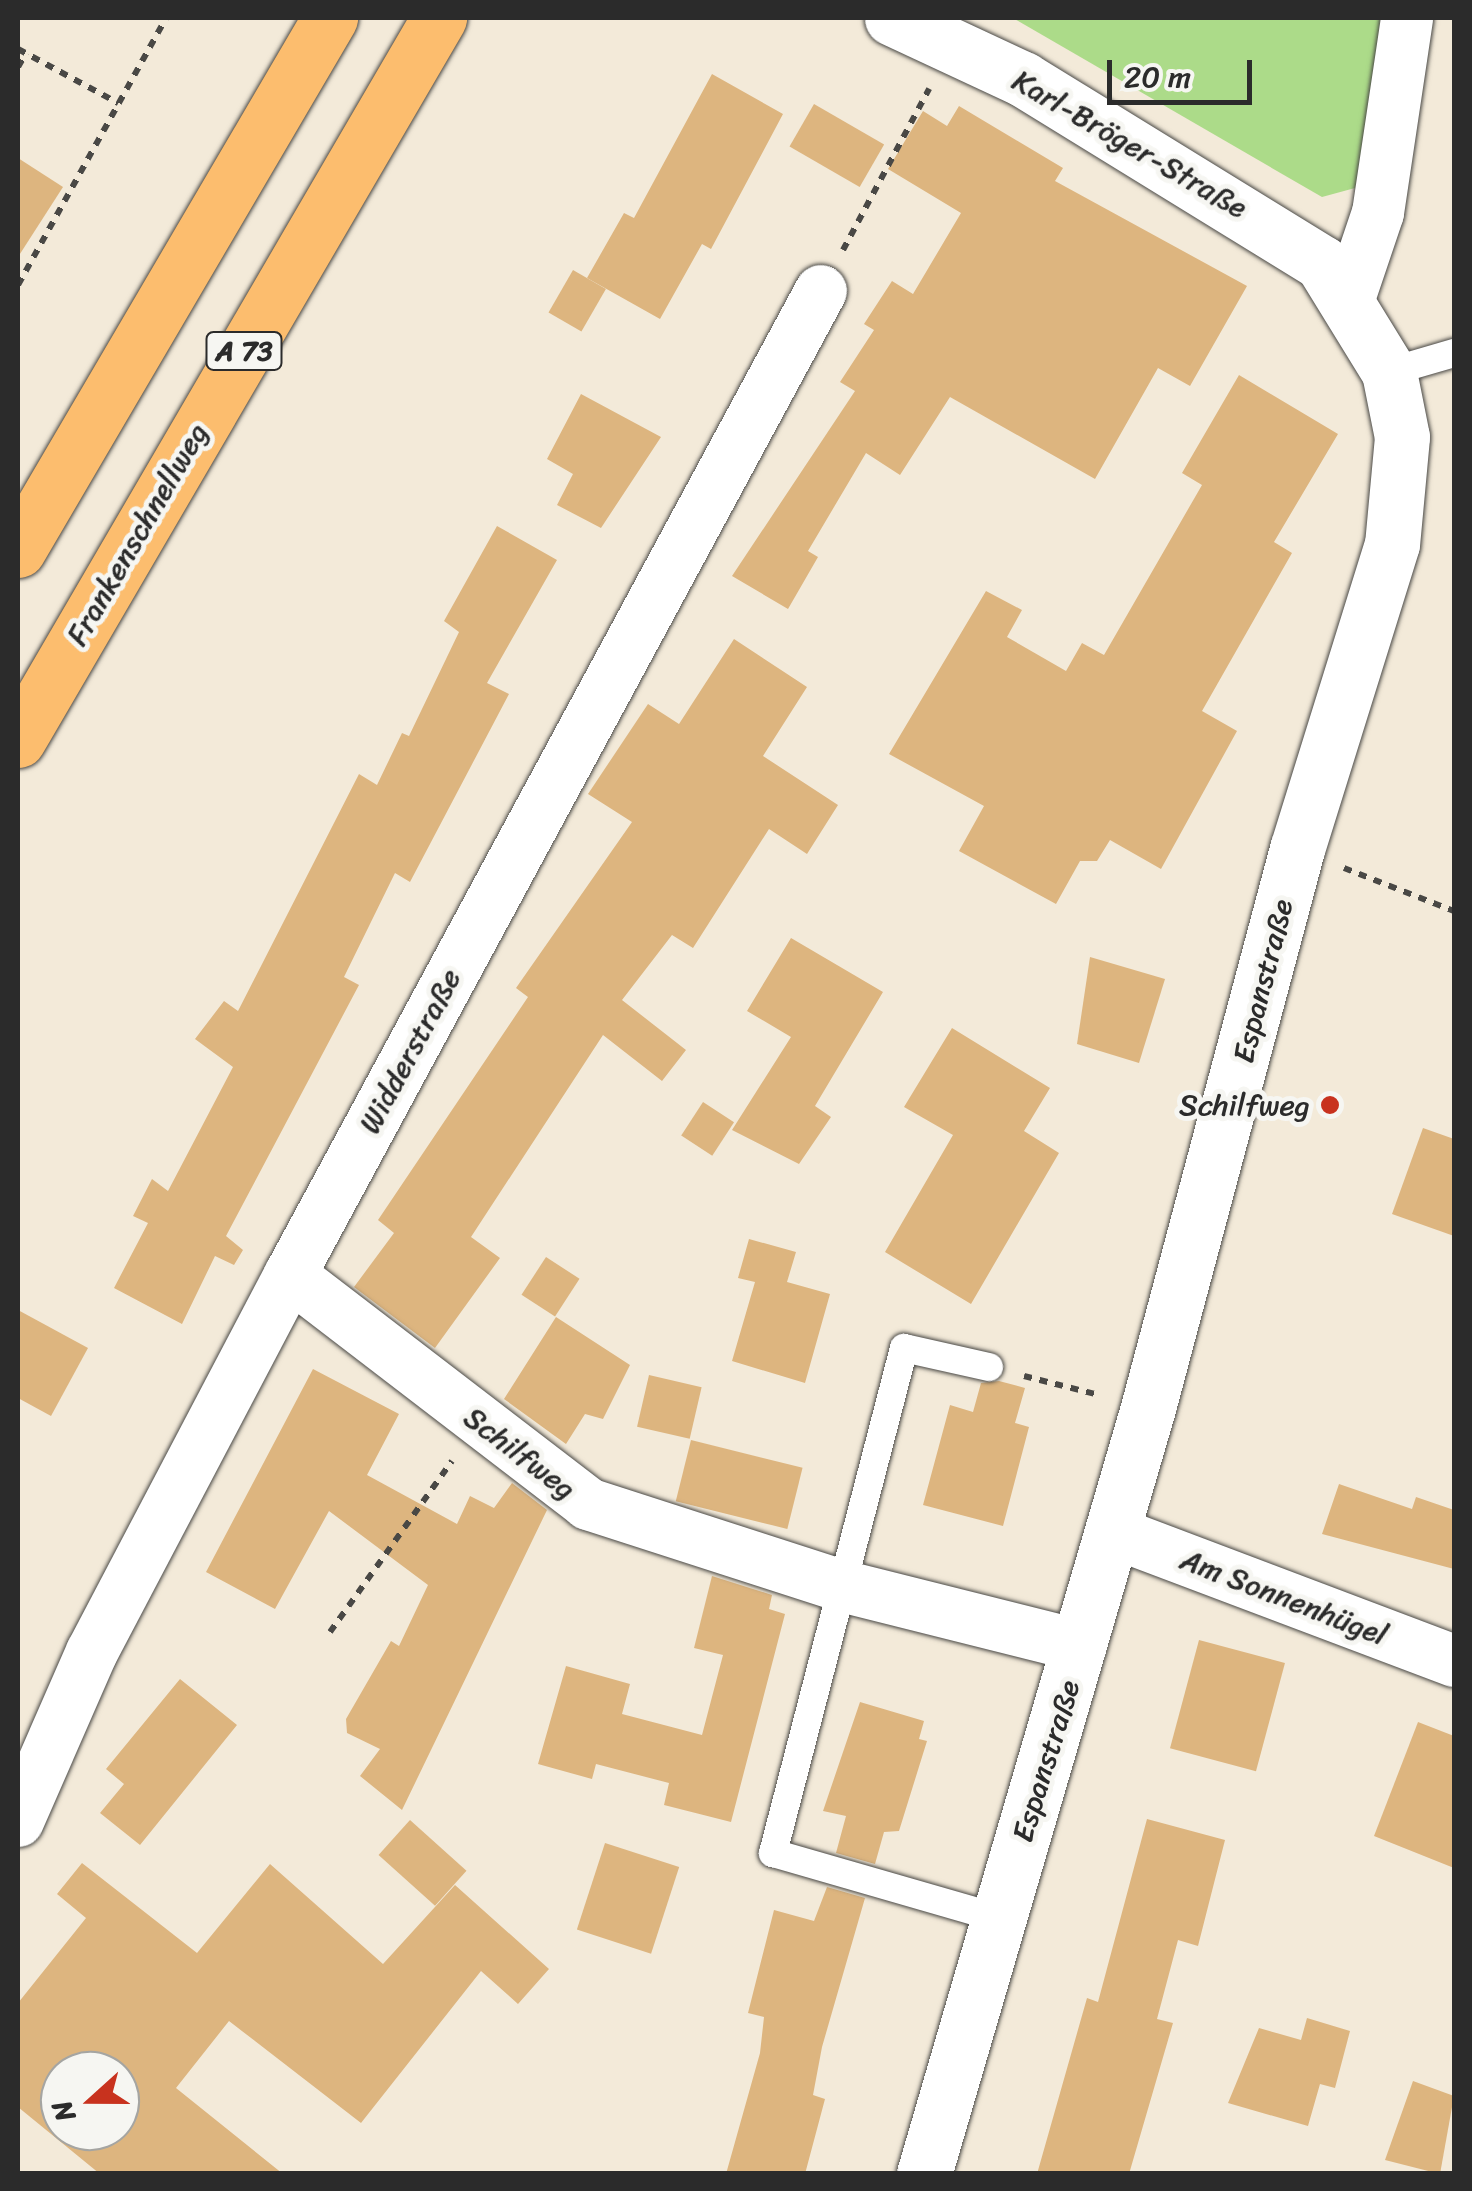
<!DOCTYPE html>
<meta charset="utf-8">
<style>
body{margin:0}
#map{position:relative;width:1472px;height:2191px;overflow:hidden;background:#f3ead9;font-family:Sriracha,sans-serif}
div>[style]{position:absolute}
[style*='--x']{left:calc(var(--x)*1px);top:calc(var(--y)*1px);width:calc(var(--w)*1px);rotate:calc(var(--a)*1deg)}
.green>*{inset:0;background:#acdb89}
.building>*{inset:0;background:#ddb57f;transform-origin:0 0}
.path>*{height:6px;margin-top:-3px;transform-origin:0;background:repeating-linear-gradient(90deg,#494845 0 8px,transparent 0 16px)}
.roads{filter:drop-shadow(0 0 2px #494845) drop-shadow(0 0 2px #494845)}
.service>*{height:28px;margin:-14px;padding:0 14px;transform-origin:14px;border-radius:14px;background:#fff}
.minor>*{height:52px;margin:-26px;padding:0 26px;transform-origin:26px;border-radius:26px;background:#fff}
.tertiary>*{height:55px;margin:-27.5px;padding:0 27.5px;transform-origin:27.5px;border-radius:27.5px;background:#fff}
.motorway>*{height:55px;margin:-27.5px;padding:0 27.5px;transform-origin:27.5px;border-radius:27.5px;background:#fcbd6e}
.dots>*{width:28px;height:28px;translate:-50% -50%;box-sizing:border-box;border:5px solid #f6f6f2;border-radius:50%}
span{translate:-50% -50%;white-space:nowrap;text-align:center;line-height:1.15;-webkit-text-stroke:10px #f6f6f2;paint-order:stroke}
.shield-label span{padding:2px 8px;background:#f6f6f2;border:2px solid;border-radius:8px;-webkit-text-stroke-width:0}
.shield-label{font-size:28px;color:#2b2b2b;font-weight:700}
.street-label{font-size:30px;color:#2b2b2b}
.poi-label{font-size:30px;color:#2b2b2b}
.right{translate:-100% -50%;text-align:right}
.frame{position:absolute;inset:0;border:20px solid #2b2b2b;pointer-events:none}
.north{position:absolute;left:40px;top:2051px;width:100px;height:100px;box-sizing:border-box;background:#f6f6f2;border:2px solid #a5a5a2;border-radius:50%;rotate:249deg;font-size:28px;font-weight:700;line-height:40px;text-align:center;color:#2b2b2b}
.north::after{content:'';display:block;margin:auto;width:35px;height:45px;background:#c8321e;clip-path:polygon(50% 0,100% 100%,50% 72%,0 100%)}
.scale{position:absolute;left:1107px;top:60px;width:145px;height:45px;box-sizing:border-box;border:5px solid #2b2b2b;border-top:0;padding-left:12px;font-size:30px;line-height:35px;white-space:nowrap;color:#2b2b2b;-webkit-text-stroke:8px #f6f6f2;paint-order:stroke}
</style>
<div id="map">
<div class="green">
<i style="clip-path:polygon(1013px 18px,1380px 18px,1377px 95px,1355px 188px,1322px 197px)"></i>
</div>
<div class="building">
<i style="clip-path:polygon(712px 74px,783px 114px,711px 249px,702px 244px,660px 319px,587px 278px,624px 213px,634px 218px)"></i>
<i style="left:814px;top:104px;width:81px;height:49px;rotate:30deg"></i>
<i style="clip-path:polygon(959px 106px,1063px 168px,1055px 181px,1247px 286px,1190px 386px,1158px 368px,1095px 479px,950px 397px,900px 475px,866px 453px,808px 551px,818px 557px,788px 609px,732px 576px,855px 391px,840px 382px,874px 330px,864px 324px,892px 281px,913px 294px,961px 213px,888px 169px,923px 111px,947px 126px)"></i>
<i style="clip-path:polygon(18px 158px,63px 187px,18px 257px)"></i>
<i style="left:573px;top:270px;width:38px;height:49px;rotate:30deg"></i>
<i style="clip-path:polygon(1239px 375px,1338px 434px,1274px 542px,1292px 553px,1202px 711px,1237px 731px,1161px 869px,1110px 840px,1097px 861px,1080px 861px,1056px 904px,959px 851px,984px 806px,889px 754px,986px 591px,1022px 610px,1007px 637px,1066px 671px,1082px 643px,1104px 655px,1202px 485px,1182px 473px)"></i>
<i style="clip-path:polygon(581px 394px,661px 437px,601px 528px,557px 505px,573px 474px,547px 459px)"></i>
<i style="clip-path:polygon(497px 526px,557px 560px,487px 683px,509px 694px,410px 882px,395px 873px,344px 977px,359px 985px,226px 1236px,243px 1250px,234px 1265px,215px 1256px,182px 1324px,114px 1288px,148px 1223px,133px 1216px,152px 1179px,168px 1191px,233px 1067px,195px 1039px,224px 1001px,238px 1011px,359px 774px,377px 785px,402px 733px,409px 736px,459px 632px,444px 621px)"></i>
<i style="clip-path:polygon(734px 639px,807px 687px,763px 756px,838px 805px,807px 854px,769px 829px,693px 948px,672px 935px,622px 1000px,686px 1050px,662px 1081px,603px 1035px,471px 1237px,500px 1258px,435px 1348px,354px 1287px,394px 1233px,378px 1220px,528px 997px,516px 988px,632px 822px,588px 794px,648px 704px,679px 724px)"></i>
<i style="clip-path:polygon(791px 938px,883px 992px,815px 1106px,831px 1117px,799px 1164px,732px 1130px,791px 1037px,747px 1011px)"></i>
<i style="clip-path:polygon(1090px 957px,1165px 979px,1139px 1063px,1077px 1044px)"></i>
<i style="clip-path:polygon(952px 1028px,1050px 1088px,1024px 1131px,1059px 1153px,971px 1304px,885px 1252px,953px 1135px,904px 1107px)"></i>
<i style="left:703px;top:1102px;width:37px;height:40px;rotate:33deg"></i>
<i style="clip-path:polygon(1423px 1128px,1454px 1139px,1454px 1236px,1392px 1214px)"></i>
<i style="clip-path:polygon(749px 1239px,796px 1252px,787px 1282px,830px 1294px,805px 1383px,732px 1361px,755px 1282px,738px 1278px)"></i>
<i style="left:546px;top:1257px;width:40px;height:45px;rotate:33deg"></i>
<i style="clip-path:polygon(18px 1310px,88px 1348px,51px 1416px,18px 1398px)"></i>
<i style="clip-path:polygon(556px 1317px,630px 1365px,603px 1419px,585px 1414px,566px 1444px,504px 1399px)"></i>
<i style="clip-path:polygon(313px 1369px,399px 1414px,367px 1475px,457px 1524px,470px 1496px,494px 1508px,512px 1483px,547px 1510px,402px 1810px,360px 1776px,380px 1749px,347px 1733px,346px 1719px,391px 1641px,399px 1646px,428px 1585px,329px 1511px,275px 1609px,206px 1572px)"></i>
<i style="left:649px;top:1375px;width:54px;height:53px;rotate:13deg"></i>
<i style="clip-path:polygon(999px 1381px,1025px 1388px,1015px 1423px,1029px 1427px,1003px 1526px,923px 1505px,950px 1405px,973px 1412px,981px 1383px)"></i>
<i style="left:691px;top:1440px;width:115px;height:63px;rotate:14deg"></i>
<i style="clip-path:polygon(1339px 1484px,1412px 1509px,1416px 1497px,1454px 1510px,1454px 1569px,1322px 1534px)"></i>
<i style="clip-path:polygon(712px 1576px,772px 1595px,769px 1609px,785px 1614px,731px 1822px,664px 1805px,669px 1783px,596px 1764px,592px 1779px,538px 1764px,566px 1666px,630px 1684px,622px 1714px,702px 1735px,723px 1655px,694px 1648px)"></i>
<i style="left:1199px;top:1640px;width:89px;height:112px;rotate:15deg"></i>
<i style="clip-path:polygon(180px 1679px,237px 1725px,140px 1845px,100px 1813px,124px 1784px,106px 1769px)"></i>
<i style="clip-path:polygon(860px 1702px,924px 1721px,919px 1739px,927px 1741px,899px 1831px,884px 1832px,875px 1864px,836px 1853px,846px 1816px,823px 1811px)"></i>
<i style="clip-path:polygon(1418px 1722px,1454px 1736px,1454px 1868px,1374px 1836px)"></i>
<i style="clip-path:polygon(1147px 1819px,1225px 1840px,1198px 1946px,1178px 1940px,1157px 2019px,1173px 2023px,1129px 2174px,1037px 2174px,1087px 1998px,1098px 2002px)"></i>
<i style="left:410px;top:1820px;width:76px;height:47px;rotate:42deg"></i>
<i style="left:605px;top:1843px;width:78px;height:91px;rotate:18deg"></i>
<i style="clip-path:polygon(evenodd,82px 1863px,197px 1953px,270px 1864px,383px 1964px,455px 1885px,549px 1969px,518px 2004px,481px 1971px,361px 2123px,229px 2021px,176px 2088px,283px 2174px,100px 2174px,18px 2107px,18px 2003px,86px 1918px,57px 1894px,82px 1863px,60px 2071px,120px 2071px,120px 2131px,60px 2131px,60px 2071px)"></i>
<i style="clip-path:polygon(827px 1887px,865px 1898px,822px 2047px,813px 2095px,825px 2099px,805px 2174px,726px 2174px,760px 2053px,764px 2017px,748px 2013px,774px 1910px,814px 1921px)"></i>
<i style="clip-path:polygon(1307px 2018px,1350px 2031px,1335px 2088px,1320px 2084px,1308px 2126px,1228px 2103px,1259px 2028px,1301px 2040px)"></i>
<i style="clip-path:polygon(1413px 2081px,1454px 2096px,1440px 2174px,1385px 2160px)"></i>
</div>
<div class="path">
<i style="--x:18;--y:49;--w:114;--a:28.4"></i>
<i style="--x:18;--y:67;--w:16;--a:-60"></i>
<i style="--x:843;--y:250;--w:183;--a:-61.9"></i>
<i style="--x:18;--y:285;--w:305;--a:-61"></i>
<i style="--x:1344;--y:868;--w:118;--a:21.4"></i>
<i style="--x:1024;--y:1376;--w:77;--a:14.2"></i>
<i style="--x:330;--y:1632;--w:210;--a:-54.5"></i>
</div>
<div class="roads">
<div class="service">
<i style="--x:1389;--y:372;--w:68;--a:-16.3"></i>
<i style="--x:989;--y:1367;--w:87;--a:-167.4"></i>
<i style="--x:904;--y:1348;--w:522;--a:104.54"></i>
<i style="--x:773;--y:1853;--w:234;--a:16.1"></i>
</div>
<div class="minor">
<i style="--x:1350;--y:296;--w:88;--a:-71.4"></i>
<i style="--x:1378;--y:213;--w:197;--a:-81.5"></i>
<i style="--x:290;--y:1275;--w:376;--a:37.5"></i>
<i style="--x:588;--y:1504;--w:267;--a:17.9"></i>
<i style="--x:842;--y:1586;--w:246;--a:14.1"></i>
<i style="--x:1113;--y:1532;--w:365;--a:20.7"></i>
<i style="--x:18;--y:1821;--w:184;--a:-66.4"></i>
<i style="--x:92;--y:1652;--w:426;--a:-62.3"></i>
<i style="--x:290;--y:1275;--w:1118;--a:-61.65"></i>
</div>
<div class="tertiary">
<i style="--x:892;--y:18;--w:145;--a:25"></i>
<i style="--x:1023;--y:79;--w:351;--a:31.6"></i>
<i style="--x:1322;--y:263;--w:128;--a:58.4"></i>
<i style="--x:1389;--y:372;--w:66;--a:78.7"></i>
<i style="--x:1402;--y:437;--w:107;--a:95.3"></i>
<i style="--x:1392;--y:544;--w:319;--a:107.3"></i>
<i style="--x:1297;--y:849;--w:579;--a:104.93"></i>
<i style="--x:1148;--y:1408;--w:798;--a:106.3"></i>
</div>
<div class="motorway">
<i style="--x:18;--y:550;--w:617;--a:-59.61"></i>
<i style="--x:18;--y:740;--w:836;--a:-59.75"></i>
</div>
</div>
<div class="dots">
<i style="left:1330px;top:1105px;background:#c8321e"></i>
</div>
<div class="shield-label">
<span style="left:244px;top:351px">A 73</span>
</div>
<div class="street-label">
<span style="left:1130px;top:144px;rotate:30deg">Karl-Bröger-Straße</span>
<span style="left:137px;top:534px;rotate:-60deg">Frankenschnellweg</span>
<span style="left:1263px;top:981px;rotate:-76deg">Espanstraße</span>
<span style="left:410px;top:1051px;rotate:-62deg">Widderstraße</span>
<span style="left:520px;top:1453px;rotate:37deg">Schilfweg</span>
<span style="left:1284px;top:1597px;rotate:21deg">Am Sonnenhügel</span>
<span style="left:1046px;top:1761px;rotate:-73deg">Espanstraße</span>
</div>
<div class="poi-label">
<span class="right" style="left:1310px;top:1105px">Schilfweg</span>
</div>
<div class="frame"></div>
<div class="north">N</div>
<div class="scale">20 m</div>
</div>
